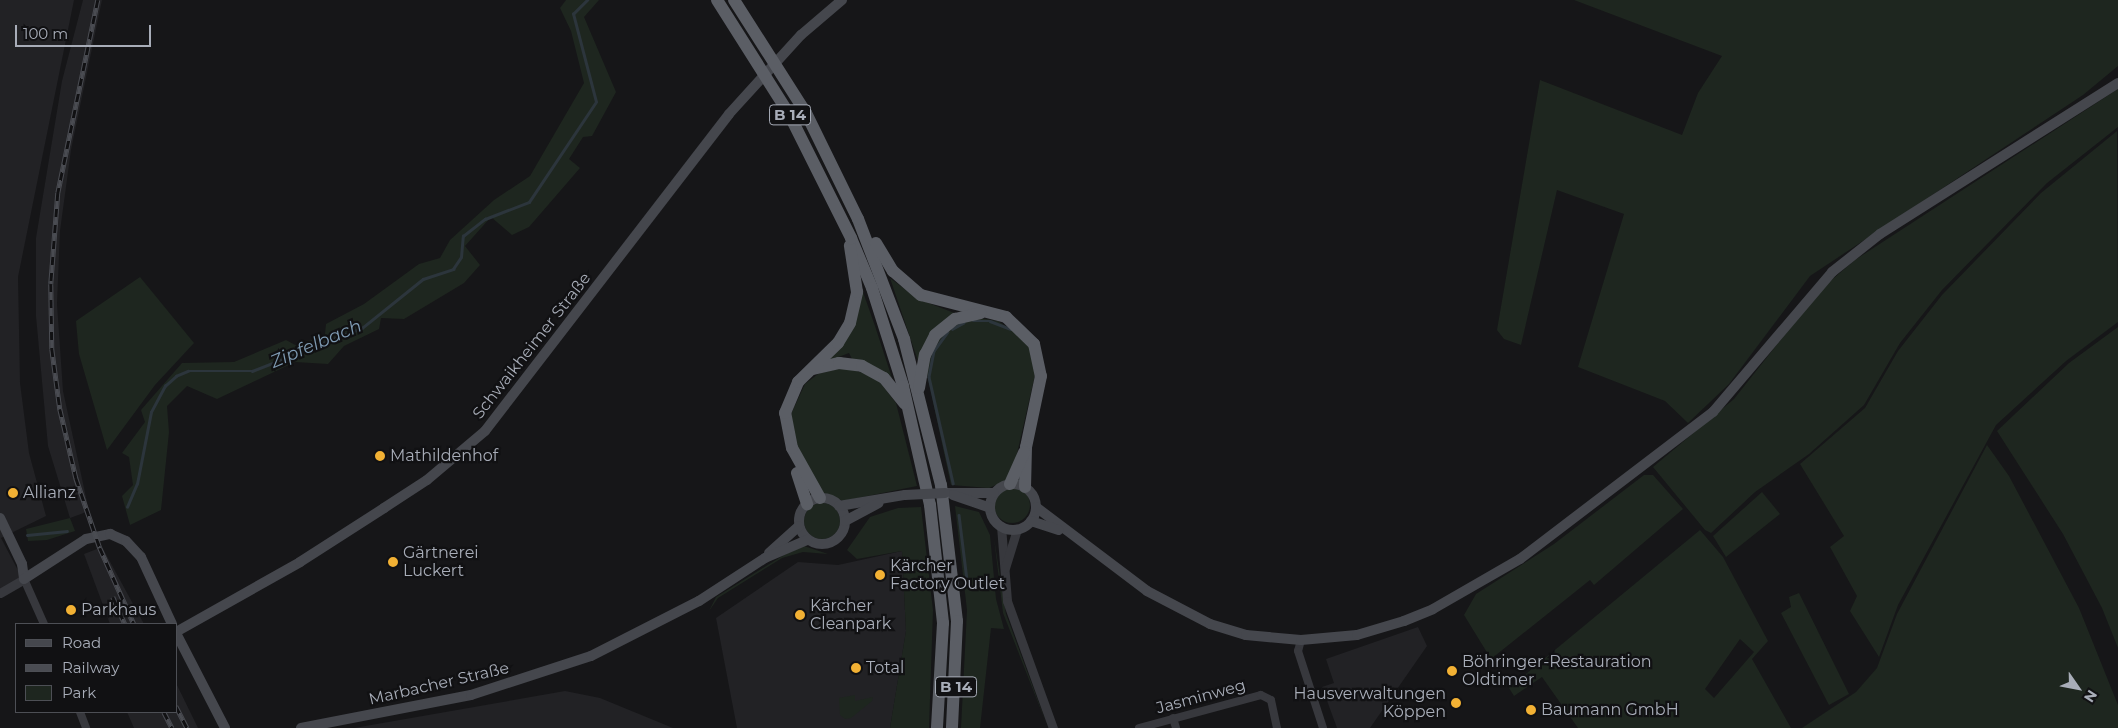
<!DOCTYPE html>
<meta charset="utf-8">
<style>
body{margin:0}
#map{position:relative;width:2118px;height:728px;overflow:hidden;background:#161618;font-family:Montserrat,sans-serif}
div>[style]{position:absolute}
[style*='--x']{left:calc(var(--x)*1px);top:calc(var(--y)*1px);width:calc(var(--w)*1px);rotate:calc(var(--a)*1deg)}
.built>*{inset:0;background:#222225}
.green>*{inset:0;background:#1e261f}
.round{border-radius:50%}
.stream>*{height:2.5px;margin:-1.25px;padding:0 1.25px;transform-origin:1.25px;border-radius:1.25px;background:#2c353c}
.minor>*{height:8px;margin:-4px;padding:0 4px;transform-origin:4px;border-radius:4px;background:#37383d}
.tertiary>*{height:9px;margin:-4.5px;padding:0 4.5px;transform-origin:4.5px;border-radius:4.5px;background:#37383d}
.secondary>*{height:10px;margin:-5px;padding:0 5px;transform-origin:5px;border-radius:5px;background:#45474d}
.secondary>.ring{margin:-5px;padding:0;box-sizing:content-box;background:none;border:10px solid #45474d;border-radius:50%}
.trunk>*{height:12px;margin:-6px;padding:0 6px;transform-origin:6px;border-radius:6px;background:#5b5e65}
.rail>*{height:4.5px;margin-top:-2.25px;transform-origin:0;background:repeating-linear-gradient(90deg,#111113 0 8px,#4a4c52 0 16px);box-sizing:border-box;border-block:1px solid #4a4c52}
.secondary-bridge>*{height:10px;margin:-5px;padding:0 5px;transform-origin:5px;border-radius:5px;background:#45474d}
.trunk-bridge>*{height:12px;margin:-6px;padding:0 6px;transform-origin:6px;border-radius:6px;background:#5b5e65}
.dots>*{width:14px;height:14px;translate:-50% -50%;box-sizing:border-box;border:2px solid #111113;border-radius:50%}
span{translate:-50% -50%;white-space:nowrap;text-align:center;line-height:1.15;-webkit-text-stroke:4.5px #111113;paint-order:stroke}
.shield-label span{padding:1px 4px;background:#111113;border:1px solid;border-radius:4px;-webkit-text-stroke-width:0}
.shield-label{font-size:15px;color:#a8adb8;font-weight:700}
.street-label{font-size:16px;color:#a8adb8}
.poi-label{font-size:16px;color:#a8adb8}
.left{translate:0 -50%;text-align:left}
.right{translate:-100% -50%;text-align:right}
.water-label{font-size:18px;color:#7f9bb3;font-style:italic}
.legend{position:absolute;left:15px;top:623px;width:162px;height:90px;box-sizing:border-box;background:#111113;border:1px solid #4d4f55;margin:0;padding:6px 9px;list-style:none;font-size:15px;color:#a8adb8}
.legend li{display:flex;align-items:center;gap:10px;height:25px}
.legend b{width:25px;border:1px solid #4d4f55}
.north{position:absolute;left:2053px;top:663px;width:50px;height:50px;-webkit-text-stroke:4px #111113;paint-order:stroke;rotate:123deg;font-size:14px;font-weight:700;line-height:20px;text-align:center;color:#a8adb8}
.north::after{content:'';display:block;margin:auto;width:18px;height:22px;background:#a8adb8;clip-path:polygon(50% 0,100% 100%,50% 72%,0 100%)}
.scale{position:absolute;left:15px;top:25px;width:136px;height:22px;box-sizing:border-box;border:2px solid #a8adb8;border-top:0;padding-left:6px;font-size:15px;line-height:18px;white-space:nowrap;color:#a8adb8;-webkit-text-stroke:4px #111113;paint-order:stroke}
</style>
<div id="map">
<div class="built">
<i style="clip-path:polygon(0 0,74px 0,18px 277px,20px 383px,29px 453px,46px 516px,1px 538px,22px 578px,0 591px)"></i>
<i style="clip-path:polygon(83px 0,102px 0,71px 150px,60px 231px,57px 304px,63px 391px,89px 511px,70px 518px,48px 446px,36px 316px,36px 238px,62px 81px)"></i>
<i style="clip-path:polygon(102px 547px,144px 624px,110px 624px,84px 554px)"></i>
<i style="clip-path:polygon(902px 551px,906px 631px,890px 728px,737px 728px,716px 618px,798px 562px,838px 565px)"></i>
<i style="clip-path:polygon(1418px 627px,1427px 646px,1370px 728px,1337px 728px,1322px 687px,1334px 683px,1326px 659px)"></i>
<i style="clip-path:polygon(176px 683px,198px 728px,134px 728px,127px 712px,176px 712px)"></i>
<i style="clip-path:polygon(565px 691px,600px 698px,673px 728px,354px 728px)"></i>
</div>
<div class="green">
<i style="clip-path:polygon(566px 0,599px 0,584px 17px,616px 92px,592px 136px,583px 137px,569px 159px,580px 168px,529px 227px,512px 235px,491px 217px,465px 246px,480px 265px,464px 283px,404px 319px,381px 318px,379px 329px,344px 346px,328px 364px,295px 362px,217px 399px,187px 386px,167px 406px,169px 432px,161px 510px,130px 525px,122px 496px,133px 485px,129px 457px,122px 453px,145px 422px,141px 410px,182px 363px,234px 362px,286px 340px,297px 346px,325px 334px,326px 324px,364px 304px,419px 264px,440px 258px,450px 240px,494px 200px,530px 176px,584px 83px,571px 31px,560px 8px)"></i>
<i style="clip-path:polygon(1574px 0,2118px 0,2118px 66px,2083px 95px,1810px 276px,1729px 384px,1688px 423px,1665px 401px,1578px 367px,1624px 214px,1557px 190px,1521px 345px,1504px 339px,1497px 330px,1540px 80px,1682px 135px,1698px 93px,1722px 56px)"></i>
<i style="clip-path:polygon(2118px 89px,2118px 127px,2047px 183px,1942px 290px,1900px 343px,1864px 405px,1809px 454px,1755px 492px,1711px 533px,1705px 530px,1653px 467px,1734px 399px,1821px 289px,1855px 260px)"></i>
<i style="clip-path:polygon(2117px 131px,2118px 322px,2066px 361px,1996px 425px,1898px 605px,1879px 657px,1850px 611px,1857px 596px,1830px 547px,1844px 536px,1800px 464px,1865px 408px,1898px 351px,1942px 295px,2041px 193px)"></i>
<i style="clip-path:polygon(140px 277px,194px 343px,155px 385px,107px 450px,79px 354px,76px 321px)"></i>
<i style="clip-path:polygon(890px 278px,918px 299px,957px 314px,918px 361px)"></i>
<i style="clip-path:polygon(863px 292px,875px 326px,893px 381px,874px 366px,852px 359px,849px 353px,828px 361px)"></i>
<i style="clip-path:polygon(980px 318px,998px 321px,1022px 337px,1032px 352px,1035px 375px,1013px 471px,1007px 480px,989px 488px,951px 485px,927px 374px,929px 358px,939px 338px,958px 324px)"></i>
<i style="clip-path:polygon(2118px 327px,2118px 648px,2102px 608px,2063px 534px,1997px 431px,2069px 363px)"></i>
<i style="clip-path:polygon(844px 367px,876px 377px,896px 403px,917px 486px,843px 501px,822px 492px,796px 445px,791px 414px,805px 384px,818px 374px)"></i>
<i style="clip-path:polygon(1987px 445px,2009px 476px,2079px 608px,2118px 705px,2118px 728px,1802px 728px,1856px 692px,1877px 668px,1897px 614px)"></i>
<i style="clip-path:polygon(1644px 475px,1653px 475px,1683px 509px,1594px 585px,1590px 580px,1491px 659px,1464px 615px,1476px 594px,1554px 544px)"></i>
<i class="round" style="left:994px;top:487px;width:36px;height:36px"></i>
<i style="clip-path:polygon(1762px 492px,1780px 514px,1726px 557px,1713px 536px)"></i>
<i class="round" style="left:804px;top:503px;width:36px;height:36px"></i>
<i style="clip-path:polygon(955px 506px,979px 512px,990px 535px,996px 599px,1004px 629px,991px 628px,980px 728px,961px 728px,967px 610px)"></i>
<i style="clip-path:polygon(921px 507px,933px 610px,929px 728px,890px 728px,906px 631px,902px 551px,857px 559px,847px 550px,870px 517px,898px 508px)"></i>
<i style="clip-path:polygon(70px 518px,75px 531px,47px 540px,28px 541px,26px 529px)"></i>
<i style="clip-path:polygon(evenodd,1700px 530px,1723px 557px,1768px 641px,1752px 659px,1791px 728px,1578px 728px,1542px 677px,1514px 696px,1509px 688px,1700px 530px,1740px 639px,1754px 652px,1714px 698px,1705px 689px,1740px 639px)"></i>
<i style="clip-path:polygon(994px 538px,1006px 614px,1048px 728px,1003px 613px)"></i>
<i style="clip-path:polygon(804px 546px,828px 554px,803px 552px,782px 558px,718px 598px,709px 611px,716px 597px,784px 555px)"></i>
<i style="clip-path:polygon(1799px 593px,1849px 694px,1829px 705px,1781px 613px,1791px 607px,1789px 597px)"></i>
<i style="clip-path:polygon(855px 695px,855px 701px,873px 697px,872px 701px,851px 718px,845px 719px,840px 715px,839px 698px)"></i>
</div>
<div class="stream">
<i style="--x:973;--y:321;--w:17;--a:0"></i>
<i style="--x:990;--y:321;--w:22;--a:21"></i>
<i style="--x:952;--y:329;--w:13;--a:-29"></i>
<i style="--x:948;--y:332;--w:24;--a:126"></i>
<i style="--x:934;--y:351;--w:26;--a:101"></i>
<i style="--x:929;--y:377;--w:109;--a:77.2"></i>
<i style="--x:127;--y:507;--w:25;--a:-67"></i>
<i style="--x:137;--y:484;--w:73;--a:-79"></i>
<i style="--x:151;--y:412;--w:30;--a:-62"></i>
<i style="--x:165;--y:386;--w:15;--a:-42"></i>
<i style="--x:176;--y:376;--w:13;--a:-23"></i>
<i style="--x:188;--y:371;--w:64;--a:0"></i>
<i style="--x:252;--y:371;--w:118;--a:-21.4"></i>
<i style="--x:362;--y:328;--w:78;--a:-38.8"></i>
<i style="--x:423;--y:279;--w:32;--a:-18"></i>
<i style="--x:453;--y:269;--w:14;--a:-56"></i>
<i style="--x:461;--y:257;--w:21;--a:-85"></i>
<i style="--x:463;--y:236;--w:28;--a:-38"></i>
<i style="--x:485;--y:219;--w:47;--a:-21.1"></i>
<i style="--x:529;--y:202;--w:120;--a:-56.2"></i>
<i style="--x:596;--y:102;--w:91;--a:-104.6"></i>
<i style="--x:573;--y:14;--w:20;--a:-45"></i>
<i style="--x:959;--y:515;--w:65;--a:83"></i>
<i style="--x:27;--y:535;--w:40;--a:-5.7"></i>
</div>
<div class="minor">
<i style="--x:24;--y:579;--w:49;--a:66"></i>
<i style="--x:1301;--y:640;--w:11;--a:105"></i>
<i style="--x:1298;--y:651;--w:81;--a:72"></i>
<i style="--x:80;--y:712;--w:17;--a:69"></i>
<i style="--x:1173;--y:718;--w:10;--a:73"></i>
<i style="--x:1139;--y:728;--w:126;--a:-15.1"></i>
<i style="--x:1261;--y:695;--w:11;--a:27"></i>
<i style="--x:1271;--y:700;--w:29;--a:78"></i>
</div>
<div class="tertiary">
<i style="--x:1001;--y:526;--w:75;--a:85.4"></i>
<i style="--x:1007;--y:601;--w:135;--a:70.1"></i>
<i style="--x:1005;--y:568;--w:41;--a:-72.9"></i>
<i style="--x:0;--y:593;--w:28;--a:-30"></i>
</div>
<div class="secondary">
<i class="ring" style="left:990px;top:484px;width:36px;height:36px"></i>
<i style="--x:945;--y:493;--w:49;--a:0"></i>
<i style="--x:953;--y:495;--w:39;--a:19"></i>
<i class="ring" style="left:799px;top:498px;width:36px;height:36px"></i>
<i style="--x:839;--y:506;--w:67;--a:-9.5"></i>
<i style="--x:1036;--y:507;--w:139;--a:37.1"></i>
<i style="--x:1147;--y:591;--w:71;--a:27.6"></i>
<i style="--x:1210;--y:624;--w:38;--a:17"></i>
<i style="--x:1246;--y:635;--w:55;--a:5.2"></i>
<i style="--x:1301;--y:640;--w:56;--a:-5.1"></i>
<i style="--x:1357;--y:635;--w:49;--a:-16.6"></i>
<i style="--x:1404;--y:621;--w:31;--a:-22"></i>
<i style="--x:1433;--y:609;--w:100;--a:-29.9"></i>
<i style="--x:1520;--y:559;--w:243;--a:-37.3"></i>
<i style="--x:1713;--y:412;--w:184;--a:-49.6"></i>
<i style="--x:1832;--y:272;--w:61;--a:-38.4"></i>
<i style="--x:1880;--y:234;--w:282;--a:-32.4"></i>
<i style="--x:0;--y:518;--w:51;--a:64.4"></i>
<i style="--x:22;--y:564;--w:15;--a:82"></i>
<i style="--x:24;--y:579;--w:74;--a:-32.8"></i>
<i style="--x:86;--y:539;--w:25;--a:-12"></i>
<i style="--x:110;--y:534;--w:17;--a:24"></i>
<i style="--x:126;--y:541;--w:22;--a:47"></i>
<i style="--x:141;--y:557;--w:74;--a:65.2"></i>
<i style="--x:845;--y:521;--w:38;--a:-28"></i>
<i style="--x:1031;--y:521;--w:29;--a:18"></i>
<i style="--x:769;--y:553;--w:40;--a:-42"></i>
<i style="--x:176;--y:632;--w:142;--a:-29.4"></i>
<i style="--x:300;--y:562;--w:100;--a:-32.7"></i>
<i style="--x:384;--y:508;--w:51;--a:-33.1"></i>
<i style="--x:427;--y:480;--w:76;--a:-40.2"></i>
<i style="--x:485;--y:431;--w:400;--a:-52.4"></i>
<i style="--x:729;--y:114;--w:107;--a:-47.7"></i>
<i style="--x:801;--y:35;--w:54;--a:-40.5"></i>
<i style="--x:176;--y:633;--w:107;--a:62.7"></i>
<i style="--x:301;--y:728;--w:173;--a:-11"></i>
<i style="--x:471;--y:695;--w:126;--a:-18"></i>
<i style="--x:591;--y:656;--w:121;--a:-27"></i>
<i style="--x:699;--y:601;--w:79;--a:-33.1"></i>
<i style="--x:765;--y:558;--w:46;--a:-23.2"></i>
</div>
<div class="trunk">
<i style="--x:858;--y:219;--w:129;--a:69"></i>
<i style="--x:904;--y:339;--w:151;--a:75.8"></i>
<i style="--x:941;--y:485;--w:137;--a:83.3"></i>
<i style="--x:957;--y:621;--w:107;--a:92.7"></i>
<i style="--x:851;--y:238;--w:54;--a:67.2"></i>
<i style="--x:872;--y:288;--w:103;--a:72.4"></i>
<i style="--x:903;--y:386;--w:122;--a:77.2"></i>
<i style="--x:930;--y:505;--w:119;--a:83.7"></i>
<i style="--x:943;--y:623;--w:105;--a:93.3"></i>
<i style="--x:876;--y:243;--w:33;--a:59"></i>
<i style="--x:893;--y:271;--w:37;--a:41"></i>
<i style="--x:921;--y:295;--w:88;--a:14.5"></i>
<i style="--x:1006;--y:317;--w:39;--a:44"></i>
<i style="--x:1034;--y:344;--w:33;--a:78"></i>
<i style="--x:1041;--y:376;--w:73;--a:101.9"></i>
<i style="--x:1026;--y:447;--w:40;--a:91.4"></i>
<i style="--x:813;--y:369;--w:27;--a:-13"></i>
<i style="--x:839;--y:363;--w:23;--a:7"></i>
<i style="--x:862;--y:366;--w:25;--a:29"></i>
<i style="--x:884;--y:378;--w:33;--a:51"></i>
<i style="--x:919;--y:388;--w:34;--a:-80"></i>
<i style="--x:925;--y:355;--w:22;--a:-63"></i>
<i style="--x:935;--y:335;--w:26;--a:-39"></i>
<i style="--x:955;--y:319;--w:26;--a:-13"></i>
<i style="--x:797;--y:473;--w:33;--a:72"></i>
<i style="--x:1010;--y:484;--w:35;--a:-66"></i>
<i style="--x:820;--y:498;--w:57;--a:-119.2"></i>
<i style="--x:792;--y:448;--w:36;--a:-101"></i>
<i style="--x:785;--y:413;--w:34;--a:-67"></i>
<i style="--x:798;--y:382;--w:56;--a:-44.3"></i>
<i style="--x:838;--y:343;--w:23;--a:-59"></i>
<i style="--x:850;--y:323;--w:32;--a:-77"></i>
<i style="--x:857;--y:292;--w:47;--a:-98.7"></i>
</div>
<div class="rail">
<i style="--x:98;--y:0;--w:197;--a:101.7"></i>
<i style="--x:58;--y:193;--w:91;--a:94.4"></i>
<i style="--x:51;--y:284;--w:65;--a:89.1"></i>
<i style="--x:52;--y:349;--w:61;--a:82.4"></i>
<i style="--x:60;--y:409;--w:71;--a:76.9"></i>
<i style="--x:76;--y:478;--w:74;--a:71.1"></i>
<i style="--x:100;--y:548;--w:83;--a:65.9"></i>
<i style="--x:113;--y:597;--w:30;--a:66"></i>
<i style="--x:176;--y:706;--w:25;--a:63"></i>
<i style="--x:164;--y:712;--w:18;--a:63"></i>
</div>
<div class="secondary-bridge">
<i style="--x:905;--y:495;--w:40;--a:-2.9"></i>
</div>
<div class="trunk-bridge">
<i style="--x:717;--y:0;--w:135;--a:57.7"></i>
<i style="--x:789;--y:114;--w:139;--a:63.4"></i>
<i style="--x:734;--y:0;--w:134;--a:57.5"></i>
<i style="--x:806;--y:113;--w:118;--a:63.9"></i>
</div>
<div class="dots">
<i style="left:380px;top:456px;background:#f2b134"></i>
<i style="left:13px;top:493px;background:#f2b134"></i>
<i style="left:393px;top:562px;background:#f2b134"></i>
<i style="left:880px;top:575px;background:#f2b134"></i>
<i style="left:71px;top:610px;background:#f2b134"></i>
<i style="left:800px;top:615px;background:#f2b134"></i>
<i style="left:856px;top:668px;background:#f2b134"></i>
<i style="left:1452px;top:671px;background:#f2b134"></i>
<i style="left:1456px;top:703px;background:#f2b134"></i>
<i style="left:1531px;top:710px;background:#f2b134"></i>
</div>
<div class="shield-label">
<span style="left:790px;top:115px">B 14</span>
<span style="left:956px;top:687px">B 14</span>
</div>
<div class="street-label">
<span style="left:532px;top:346px;rotate:-52deg">Schwaikheimer Straße</span>
<span style="left:439px;top:684px;rotate:-13deg">Marbacher Straße</span>
<span style="left:1201px;top:697px;rotate:-15deg">Jasminweg</span>
</div>
<div class="poi-label">
<span class="left" style="left:390px;top:456px">Mathildenhof</span>
<span class="left" style="left:23px;top:493px">Allianz</span>
<span class="left" style="left:403px;top:562px">Gärtnerei<br>Luckert</span>
<span class="left" style="left:890px;top:575px">Kärcher<br>Factory Outlet</span>
<span class="left" style="left:810px;top:615px">Kärcher<br>Cleanpark</span>
<span class="left" style="left:81px;top:610px">Parkhaus</span>
<span class="left" style="left:1462px;top:671px">Böhringer-Restauration<br>Oldtimer</span>
<span class="left" style="left:866px;top:668px">Total</span>
<span class="right" style="left:1446px;top:703px">Hausverwaltungen<br>Köppen</span>
<span class="left" style="left:1541px;top:710px">Baumann GmbH</span>
</div>
<div class="water-label">
<span style="left:316px;top:344px;rotate:-23deg">Zipfelbach</span>
</div>
<ul class="legend">
<li><b style="height:6px;background:#45474d"></b>Road</li>
<li><b style="height:6px;background:#4a4c52"></b>Railway</li>
<li><b style="height:14px;background:#1e261f"></b>Park</li>
</ul>
<div class="north">N</div>
<div class="scale">100 m</div>
</div>
